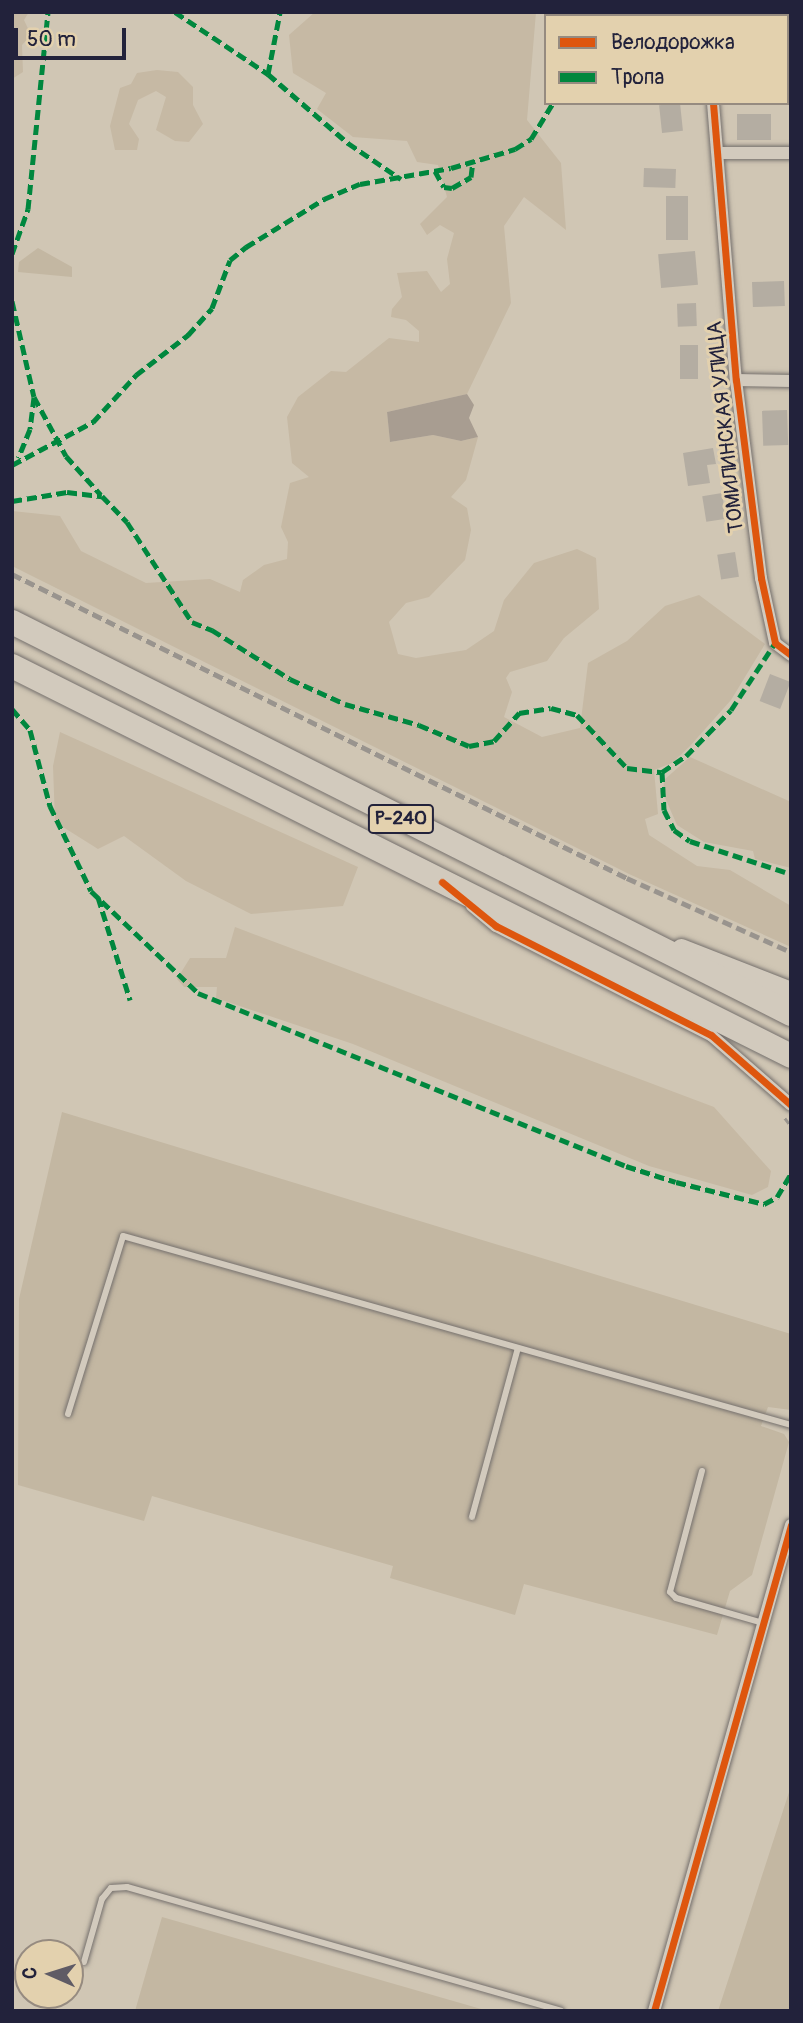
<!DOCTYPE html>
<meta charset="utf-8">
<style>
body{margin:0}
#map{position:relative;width:803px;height:2023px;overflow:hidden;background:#d0c6b4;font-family:Pangolin,sans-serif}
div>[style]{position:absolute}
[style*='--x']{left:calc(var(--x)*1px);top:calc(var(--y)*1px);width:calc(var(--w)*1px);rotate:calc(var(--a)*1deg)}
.built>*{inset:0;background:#c3b7a2}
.green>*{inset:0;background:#c6b9a4}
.water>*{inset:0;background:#a89d91}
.building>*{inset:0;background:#b4ada2;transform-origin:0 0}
.path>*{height:2.5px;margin-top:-1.25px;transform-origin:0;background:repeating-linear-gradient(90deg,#99948e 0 7px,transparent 0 12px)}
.roads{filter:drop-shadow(0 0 2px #75706d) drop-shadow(0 0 2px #75706d)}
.lane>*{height:6px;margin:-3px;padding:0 3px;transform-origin:3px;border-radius:3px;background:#d2cabd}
.street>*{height:12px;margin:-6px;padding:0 6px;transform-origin:6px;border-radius:6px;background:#d2cabd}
.secondary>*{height:19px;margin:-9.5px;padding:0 9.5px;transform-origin:9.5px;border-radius:9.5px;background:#d2cabd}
.highway>*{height:24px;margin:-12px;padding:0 12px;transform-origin:12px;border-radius:12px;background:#d2cabd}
.rail>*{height:4.5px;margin-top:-2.25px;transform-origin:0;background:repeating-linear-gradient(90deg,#99948e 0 10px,transparent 0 15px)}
.quiet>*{height:5px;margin-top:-2.5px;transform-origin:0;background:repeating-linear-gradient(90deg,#00873e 0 10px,transparent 0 15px)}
.cycleway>*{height:7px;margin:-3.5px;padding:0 3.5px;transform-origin:3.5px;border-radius:3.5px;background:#de560e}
span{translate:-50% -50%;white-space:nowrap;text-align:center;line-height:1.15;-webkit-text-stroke:6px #e3d1ae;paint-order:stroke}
.shield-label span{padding:2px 5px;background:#e3d1ae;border:2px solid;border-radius:5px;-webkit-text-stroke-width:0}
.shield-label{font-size:19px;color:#22223b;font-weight:700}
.street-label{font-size:21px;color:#22223b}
.frame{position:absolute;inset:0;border:14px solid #22223b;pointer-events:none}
.legend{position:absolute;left:544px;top:14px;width:245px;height:91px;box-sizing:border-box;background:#e3d1ae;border:2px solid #968b80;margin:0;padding:9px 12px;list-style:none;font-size:21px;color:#22223b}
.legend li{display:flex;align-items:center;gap:14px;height:35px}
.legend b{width:35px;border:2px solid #968b80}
.north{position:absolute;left:14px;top:1939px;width:70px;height:70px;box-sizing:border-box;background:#e3d1ae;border:2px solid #968b80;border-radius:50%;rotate:273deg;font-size:19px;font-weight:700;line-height:28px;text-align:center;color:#22223b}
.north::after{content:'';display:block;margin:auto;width:24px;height:32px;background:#5f5b65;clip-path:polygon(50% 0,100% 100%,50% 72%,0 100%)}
.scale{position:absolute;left:14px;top:28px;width:112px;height:32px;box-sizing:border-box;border:4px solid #22223b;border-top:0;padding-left:9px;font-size:21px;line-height:24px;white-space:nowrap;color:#22223b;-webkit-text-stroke:5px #e3d1ae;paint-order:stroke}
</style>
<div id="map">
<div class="built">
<i style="clip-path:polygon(38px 248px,72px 267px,72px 277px,18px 272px,19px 262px)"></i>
<i style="clip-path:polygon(62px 1112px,791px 1334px,791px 1410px,768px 1407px,761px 1426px,784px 1434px,789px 1442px,752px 1575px,730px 1591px,717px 1635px,524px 1584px,515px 1615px,390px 1578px,393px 1566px,152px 1496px,144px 1521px,18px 1485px,19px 1299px)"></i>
<i style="clip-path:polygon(791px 1786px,791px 2011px,718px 2011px,737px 1953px)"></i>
<i style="clip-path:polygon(162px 1917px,488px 2011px,135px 2011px)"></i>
</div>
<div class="green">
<i style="clip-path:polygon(12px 12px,29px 12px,24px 20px,31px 35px,22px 45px,23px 72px,12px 79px)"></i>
<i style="clip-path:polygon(315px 12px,536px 12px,527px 120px,561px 163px,566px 230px,524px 197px,504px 226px,511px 303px,467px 394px,387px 412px,390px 442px,433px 435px,461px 441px,478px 437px,466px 480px,451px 497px,467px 508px,471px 530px,465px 560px,429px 597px,406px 603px,389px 622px,398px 654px,416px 658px,466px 650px,494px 631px,504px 600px,534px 563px,577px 549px,596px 558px,599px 609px,564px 638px,547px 661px,510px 672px,506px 678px,512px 692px,504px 717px,542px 737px,580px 728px,588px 663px,627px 641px,665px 606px,699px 595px,765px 644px,731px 700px,690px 746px,672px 763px,654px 770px,658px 814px,645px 819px,649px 835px,697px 866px,730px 870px,791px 906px,791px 947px,629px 874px,12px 566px,12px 511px,60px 516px,81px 551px,146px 583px,210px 579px,240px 592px,243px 580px,264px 565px,287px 559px,288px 542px,281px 527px,290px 483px,309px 477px,292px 463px,287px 417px,298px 397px,331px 371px,346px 372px,389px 338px,419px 342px,419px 331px,406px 320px,391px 317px,392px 309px,402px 297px,397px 273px,427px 271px,441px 292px,450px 284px,447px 259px,454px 233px,440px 225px,427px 235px,420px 224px,447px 197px,438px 165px,417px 162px,407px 141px,353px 137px,317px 109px,326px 93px,293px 73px,289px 35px)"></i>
<i style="clip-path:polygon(157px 70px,178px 72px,193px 87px,193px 105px,203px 124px,189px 142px,175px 141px,156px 130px,166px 97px,156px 91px,138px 100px,129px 124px,139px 139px,137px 150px,115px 150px,110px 126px,120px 88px,131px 84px,137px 73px)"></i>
<i style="clip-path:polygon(60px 732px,358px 867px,343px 906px,251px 914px,186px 881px,124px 836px,98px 849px,55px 822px,53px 766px)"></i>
<i style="clip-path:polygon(690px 757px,791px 802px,791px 868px,755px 859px,753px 851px,704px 842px,677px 825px,663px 793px,664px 780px)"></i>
<i style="clip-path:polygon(235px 927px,714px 1107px,771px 1171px,768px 1187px,752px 1195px,649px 1166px,353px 1044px,216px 998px,217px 987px,184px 987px,177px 979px,190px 958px,226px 958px)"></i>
</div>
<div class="water">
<i style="clip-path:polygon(467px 394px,474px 405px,469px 418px,478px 437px,461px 441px,433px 435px,390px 442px,387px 412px)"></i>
</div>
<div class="building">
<i style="left:680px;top:103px;width:28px;height:21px;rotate:84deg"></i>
<i style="left:737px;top:114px;width:34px;height:26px"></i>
<i style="left:644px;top:168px;width:32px;height:19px;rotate:2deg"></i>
<i style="left:688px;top:196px;width:44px;height:22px;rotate:90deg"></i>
<i style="left:695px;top:251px;width:34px;height:37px;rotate:85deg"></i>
<i style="left:784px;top:281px;width:25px;height:32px;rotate:88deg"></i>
<i style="left:696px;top:303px;width:23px;height:19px;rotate:88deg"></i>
<i style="left:680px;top:345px;width:18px;height:34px"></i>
<i style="left:787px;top:410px;width:35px;height:25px;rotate:88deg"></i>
<i style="clip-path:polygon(713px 448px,716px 464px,707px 465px,710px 483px,688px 486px,683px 453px)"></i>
<i style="left:722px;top:493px;width:26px;height:20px;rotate:81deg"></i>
<i style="left:735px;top:552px;width:25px;height:18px;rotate:81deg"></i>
<i style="left:770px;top:674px;width:22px;height:29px;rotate:21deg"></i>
</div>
<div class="path">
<i style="--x:785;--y:1118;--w:10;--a:53"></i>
</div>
<div class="roads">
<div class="lane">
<i style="--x:68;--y:1414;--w:186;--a:-72.8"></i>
<i style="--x:123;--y:1236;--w:694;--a:15.8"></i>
<i style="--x:702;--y:1471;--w:125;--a:104.8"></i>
<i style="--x:670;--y:1592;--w:8;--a:45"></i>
<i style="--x:676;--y:1598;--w:91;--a:16"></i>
<i style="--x:472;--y:1517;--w:175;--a:-74.8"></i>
<i style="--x:84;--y:1962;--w:66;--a:-74.1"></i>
<i style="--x:102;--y:1899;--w:14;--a:-51"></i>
<i style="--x:111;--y:1888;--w:16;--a:-4"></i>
<i style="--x:127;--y:1887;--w:451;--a:15.9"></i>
</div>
<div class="street">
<i style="--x:708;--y:15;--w:41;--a:1.4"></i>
<i style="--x:762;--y:16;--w:26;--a:-9"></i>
<i style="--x:713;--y:103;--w:278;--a:85.3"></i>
<i style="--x:736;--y:380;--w:200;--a:82.8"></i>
<i style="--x:761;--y:578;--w:66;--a:77.8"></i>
<i style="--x:775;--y:643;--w:20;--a:37"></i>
<i style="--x:719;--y:153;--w:72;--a:0"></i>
<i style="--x:736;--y:380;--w:55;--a:1"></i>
<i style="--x:472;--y:906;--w:31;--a:40"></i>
<i style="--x:496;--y:926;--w:241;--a:26.9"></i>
<i style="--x:711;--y:1035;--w:106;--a:41.2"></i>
<i style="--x:654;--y:2011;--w:505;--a:-74.26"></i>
</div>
<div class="secondary">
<i style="--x:681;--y:948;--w:118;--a:21.4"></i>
</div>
<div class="highway">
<i style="--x:12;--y:622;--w:872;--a:26.71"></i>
<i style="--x:12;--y:666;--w:871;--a:26.59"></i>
</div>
</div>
<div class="rail">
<i style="--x:12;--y:574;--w:686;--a:26.3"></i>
<i style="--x:627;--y:878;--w:180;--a:24.3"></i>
</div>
<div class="quiet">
<i style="--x:175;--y:12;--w:112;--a:33.7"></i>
<i style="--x:268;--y:74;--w:106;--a:40.8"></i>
<i style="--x:348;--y:143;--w:64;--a:34.2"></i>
<i style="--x:268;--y:74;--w:63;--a:-79"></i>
<i style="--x:435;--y:171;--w:18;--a:61"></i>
<i style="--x:444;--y:187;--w:8;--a:7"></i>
<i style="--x:452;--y:188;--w:22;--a:-30"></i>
<i style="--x:471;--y:177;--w:16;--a:-83"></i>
<i style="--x:12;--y:254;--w:48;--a:-70.4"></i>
<i style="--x:28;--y:209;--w:198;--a:-84.2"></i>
<i style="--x:12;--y:301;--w:98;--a:77.1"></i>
<i style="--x:34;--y:397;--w:32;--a:97"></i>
<i style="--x:30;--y:429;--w:31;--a:112"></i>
<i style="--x:34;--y:397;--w:67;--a:61.5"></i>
<i style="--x:66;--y:456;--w:52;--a:48.1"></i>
<i style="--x:12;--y:465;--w:92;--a:-28"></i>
<i style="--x:93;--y:422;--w:64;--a:-47.5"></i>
<i style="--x:136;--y:375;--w:66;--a:-37.6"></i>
<i style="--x:188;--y:335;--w:36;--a:-48"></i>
<i style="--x:212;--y:308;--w:51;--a:-69.4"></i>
<i style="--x:230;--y:260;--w:21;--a:-39"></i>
<i style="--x:246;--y:247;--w:92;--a:-31.6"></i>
<i style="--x:324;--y:199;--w:39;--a:-23"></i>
<i style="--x:360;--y:184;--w:92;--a:-10"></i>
<i style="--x:451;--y:168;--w:67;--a:-16.5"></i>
<i style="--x:515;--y:149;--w:19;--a:-32"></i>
<i style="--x:531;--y:139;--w:42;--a:-58.6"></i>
<i style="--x:12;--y:501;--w:56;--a:-9.3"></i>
<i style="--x:67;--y:492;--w:35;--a:7"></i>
<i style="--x:102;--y:496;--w:36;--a:46"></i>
<i style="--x:127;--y:522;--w:119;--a:57"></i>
<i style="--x:192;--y:622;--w:22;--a:22"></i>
<i style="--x:212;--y:630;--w:92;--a:32.1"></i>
<i style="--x:290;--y:679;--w:60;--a:24.4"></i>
<i style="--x:345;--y:704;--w:77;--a:15.8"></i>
<i style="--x:419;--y:725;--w:54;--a:22.8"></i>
<i style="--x:469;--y:746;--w:25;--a:-11"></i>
<i style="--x:494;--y:741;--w:38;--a:-48"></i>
<i style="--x:519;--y:713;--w:32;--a:-9"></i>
<i style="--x:551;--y:708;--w:27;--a:15"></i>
<i style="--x:577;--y:715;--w:73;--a:46.7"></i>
<i style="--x:627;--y:768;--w:35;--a:7"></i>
<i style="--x:662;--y:772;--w:29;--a:-34"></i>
<i style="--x:686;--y:756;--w:64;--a:-45.6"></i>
<i style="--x:731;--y:710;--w:80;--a:-56.7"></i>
<i style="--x:12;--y:709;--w:28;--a:49"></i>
<i style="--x:30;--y:730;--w:79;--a:75.3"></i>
<i style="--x:50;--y:806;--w:94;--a:64.2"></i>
<i style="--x:91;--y:891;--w:148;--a:43.6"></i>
<i style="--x:198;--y:993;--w:462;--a:22"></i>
<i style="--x:626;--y:1166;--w:52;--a:17.7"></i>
<i style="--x:676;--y:1182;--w:91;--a:14"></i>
<i style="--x:764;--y:1204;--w:15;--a:-28"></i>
<i style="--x:777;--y:1197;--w:27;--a:-59"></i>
<i style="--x:662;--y:772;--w:38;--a:87"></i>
<i style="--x:664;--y:810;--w:22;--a:63"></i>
<i style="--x:674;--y:830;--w:19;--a:35"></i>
<i style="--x:690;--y:841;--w:106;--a:18.1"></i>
<i style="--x:98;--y:897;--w:108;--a:72.7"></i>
</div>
<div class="cycleway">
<i style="--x:713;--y:103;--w:278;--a:85.3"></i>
<i style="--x:736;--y:380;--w:200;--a:82.8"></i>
<i style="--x:761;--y:578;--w:66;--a:77.8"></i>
<i style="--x:775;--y:643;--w:20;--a:37"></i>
<i style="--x:442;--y:882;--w:70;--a:39.2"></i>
<i style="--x:496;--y:926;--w:241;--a:26.9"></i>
<i style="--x:711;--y:1035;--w:106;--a:41.2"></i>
<i style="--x:654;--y:2011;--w:505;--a:-74.26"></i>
</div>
<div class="shield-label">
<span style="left:401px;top:819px">Р-240</span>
</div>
<div class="street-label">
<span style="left:726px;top:427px;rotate:-96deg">ТОМИЛИНСКАЯ УЛИЦА</span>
</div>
<div class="frame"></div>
<ul class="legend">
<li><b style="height:9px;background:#de560e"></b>Велодорожка</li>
<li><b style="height:9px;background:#00873e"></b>Тропа</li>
</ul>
<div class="north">С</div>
<div class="scale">50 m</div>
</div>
